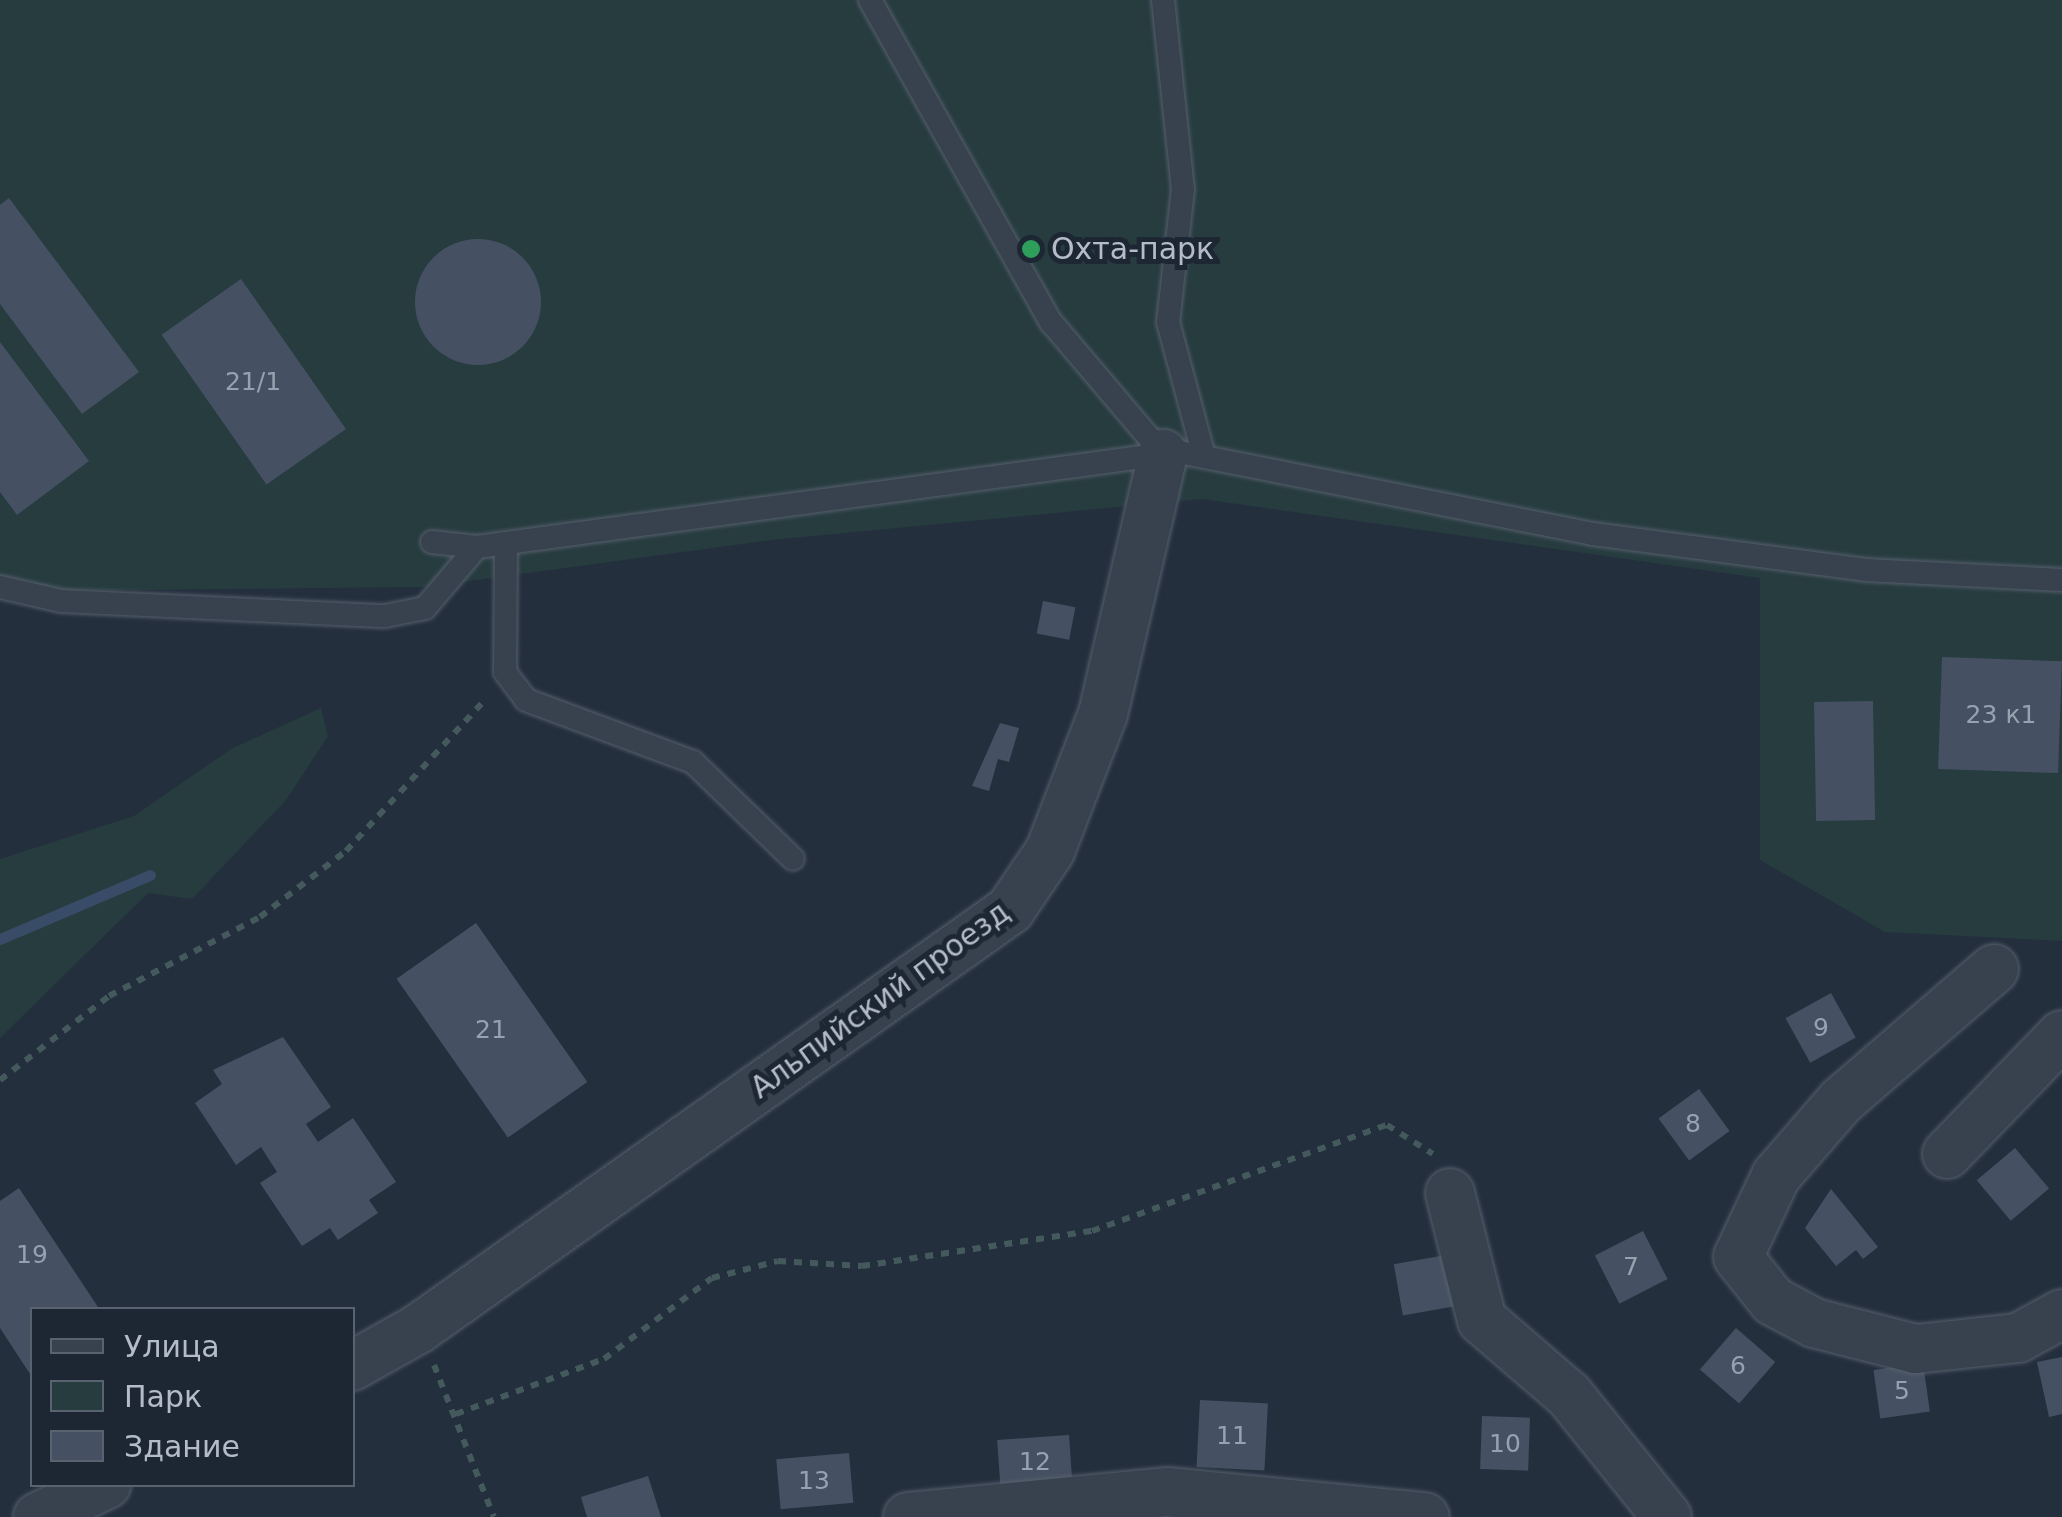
<!DOCTYPE html>
<meta charset="utf-8">
<style>
body{margin:0}
#map{position:relative;width:2062px;height:1517px;overflow:hidden;background:#242f3e;font-family:"DejaVu Sans",sans-serif}
div>[style]{position:absolute}
[style*='--x']{left:calc(var(--x)*1px);top:calc(var(--y)*1px);width:calc(var(--w)*1px);rotate:calc(var(--a)*1deg)}
.green>*{inset:0;background:#263c3f}
.stream>*{height:11px;margin:-5.5px;padding:0 5.5px;transform-origin:5.5px;border-radius:5.5px;background:#394c67}
.building>*{inset:0;background:#455162;transform-origin:0 0}
.round{border-radius:50%}
.path>*{height:6px;margin-top:-3px;transform-origin:0;background:repeating-linear-gradient(90deg,#44595c 0 8px,transparent 0 16px)}
.roads{filter:drop-shadow(0 0 2px #565f6c) drop-shadow(0 0 2px #565f6c)}
.lane>*{height:22px;margin:-11px;padding:0 11px;transform-origin:11px;border-radius:11px;background:#38414e}
.street>*{height:48px;margin:-24px;padding:0 24px;transform-origin:24px;border-radius:24px;background:#38414e}
.dots>*{width:28px;height:28px;translate:-50% -50%;box-sizing:border-box;border:5px solid #1d2633;border-radius:50%}
span{translate:-50% -50%;white-space:nowrap;text-align:center;line-height:1.15;-webkit-text-stroke:10px #1d2633;paint-order:stroke}
.number-label{font-size:25px;color:#98a1af}
.number-label span{-webkit-text-stroke-width:0}
.poi-label{font-size:30px;color:#b4bcc9}
.left{translate:0 -50%;text-align:left}
.street-label{font-size:30px;color:#b4bcc9}
.legend{position:absolute;left:30px;top:1307px;width:325px;height:180px;box-sizing:border-box;background:#1d2633;border:2px solid #59626f;margin:0;padding:12px 18px;list-style:none;font-size:30px;color:#b4bcc9}
.legend li{display:flex;align-items:center;gap:20px;height:50px}
.legend b{width:50px;border:2px solid #59626f}
</style>
<div id="map">
<div class="green">
<i style="clip-path:polygon(0 0,2062px 0,2062px 941px,1885px 932px,1760px 860px,1760px 578px,1202px 499px,771px 540px,425px 587px,36px 591px,0 578px)"></i>
<i style="clip-path:polygon(321px 708px,328px 736px,286px 800px,192px 899px,148px 893px,0 1038px,0 859px,134px 816px,231px 749px)"></i>
</div>
<div class="stream">
<i style="--x:0;--y:939;--w:163;--a:-23.1"></i>
</div>
<div class="building">
<i style="clip-path:polygon(9px 198px,139px 372px,82px 414px,0 304px,0 205px)"></i>
<i class="round" style="left:415px;top:239px;width:126px;height:126px"></i>
<i style="left:241px;top:279px;width:183px;height:97px;rotate:55deg"></i>
<i style="clip-path:polygon(0 342px,89px 461px,17px 515px,0 492px)"></i>
<i style="left:1043px;top:601px;width:33px;height:33px;rotate:11deg"></i>
<i style="left:1942px;top:657px;width:120px;height:112px;rotate:2deg"></i>
<i style="left:1873px;top:701px;width:119px;height:59px;rotate:89deg"></i>
<i style="clip-path:polygon(1000px 723px,1019px 728px,1009px 762px,998px 759px,989px 791px,972px 786px)"></i>
<i style="left:476px;top:923px;width:194px;height:97px;rotate:55deg"></i>
<i style="left:1831px;top:993px;width:51px;height:52px;rotate:61deg"></i>
<i style="clip-path:polygon(283px 1037px,331px 1107px,306px 1124px,318px 1142px,353px 1118px,396px 1182px,369px 1200px,378px 1213px,338px 1240px,330px 1228px,302px 1246px,260px 1183px,277px 1172px,261px 1147px,236px 1165px,195px 1103px,222px 1084px,213px 1070px)"></i>
<i style="left:1699px;top:1089px;width:52px;height:50px;rotate:54deg"></i>
<i style="left:2015px;top:1148px;width:53px;height:50px;rotate:50deg"></i>
<i style="clip-path:polygon(19px 1188px,100px 1310px,32px 1310px,32px 1377px,0 1328px,0 1201px)"></i>
<i style="clip-path:polygon(1831px 1189px,1878px 1247px,1863px 1259px,1856px 1250px,1836px 1266px,1805px 1228px)"></i>
<i style="left:1643px;top:1231px;width:54px;height:54px;rotate:63deg"></i>
<i style="left:1446px;top:1255px;width:52px;height:53px;rotate:80deg"></i>
<i style="left:1736px;top:1328px;width:52px;height:55px;rotate:41deg"></i>
<i style="clip-path:polygon(2062px 1357px,2062px 1414px,2049px 1417px,2037px 1362px)"></i>
<i style="left:1923px;top:1363px;width:49px;height:50px;rotate:82deg"></i>
<i style="left:1200px;top:1400px;width:68px;height:67px;rotate:3deg"></i>
<i style="left:1482px;top:1416px;width:48px;height:53px;rotate:2deg"></i>
<i style="left:1069px;top:1435px;width:49px;height:72px;rotate:86deg"></i>
<i style="left:849px;top:1453px;width:50px;height:73px;rotate:85deg"></i>
<i style="clip-path:polygon(648px 1476px,661px 1517px,587px 1517px,581px 1497px)"></i>
</div>
<div class="path">
<i style="--x:0;--y:1080;--w:138;--a:-37.6"></i>
<i style="--x:109;--y:996;--w:170;--a:-27.6"></i>
<i style="--x:260;--y:917;--w:108;--a:-37.5"></i>
<i style="--x:346;--y:851;--w:207;--a:-47.4"></i>
<i style="--x:434;--y:1365;--w:163;--a:68.5"></i>
<i style="--x:456;--y:1414;--w:158;--a:-20.4"></i>
<i style="--x:604;--y:1359;--w:135;--a:-36.9"></i>
<i style="--x:712;--y:1278;--w:68;--a:-14.4"></i>
<i style="--x:778;--y:1261;--w:84;--a:3.4"></i>
<i style="--x:862;--y:1266;--w:233;--a:-8.7"></i>
<i style="--x:1092;--y:1231;--w:313;--a:-19.8"></i>
<i style="--x:1387;--y:1125;--w:54;--a:32.2"></i>
</div>
<div class="roads">
<div class="lane">
<i style="--x:870;--y:0;--w:369;--a:60.7"></i>
<i style="--x:1051;--y:322;--w:173;--a:49.7"></i>
<i style="--x:1163;--y:0;--w:190;--a:84"></i>
<i style="--x:1183;--y:189;--w:134;--a:96.4"></i>
<i style="--x:1168;--y:322;--w:136;--a:75"></i>
<i style="--x:432;--y:542;--w:45;--a:6.3"></i>
<i style="--x:477;--y:547;--w:708;--a:-7.71"></i>
<i style="--x:1179;--y:452;--w:422;--a:11.2"></i>
<i style="--x:1593;--y:534;--w:275;--a:7.5"></i>
<i style="--x:1866;--y:570;--w:196;--a:2.9"></i>
<i style="--x:506;--y:543;--w:129;--a:90.4"></i>
<i style="--x:505;--y:672;--w:35;--a:53"></i>
<i style="--x:526;--y:700;--w:178;--a:20.4"></i>
<i style="--x:693;--y:762;--w:139;--a:44.1"></i>
<i style="--x:0;--y:587;--w:63;--a:12.9"></i>
<i style="--x:61;--y:601;--w:324;--a:2.7"></i>
<i style="--x:385;--y:616;--w:41;--a:-11.3"></i>
<i style="--x:425;--y:608;--w:80;--a:-49.6"></i>
</div>
<div class="street">
<i style="--x:1994;--y:969;--w:202;--a:139.2"></i>
<i style="--x:1841;--y:1101;--w:99;--a:130.9"></i>
<i style="--x:1776;--y:1176;--w:89;--a:115.1"></i>
<i style="--x:1738;--y:1257;--w:56;--a:51.5"></i>
<i style="--x:1773;--y:1301;--w:47;--a:28.2"></i>
<i style="--x:1814;--y:1323;--w:105;--a:14.3"></i>
<i style="--x:1916;--y:1349;--w:103;--a:-6.2"></i>
<i style="--x:2018;--y:1338;--w:50;--a:-28.6"></i>
<i style="--x:1947;--y:1154;--w:165;--a:-46"></i>
<i style="--x:1450;--y:1193;--w:131;--a:75.9"></i>
<i style="--x:1482;--y:1320;--w:115;--a:40.8"></i>
<i style="--x:1569;--y:1395;--w:156;--a:51.2"></i>
<i style="--x:352;--y:1366;--w:76;--a:-29.3"></i>
<i style="--x:418;--y:1329;--w:725;--a:-35.29"></i>
<i style="--x:1010;--y:910;--w:71;--a:-55.9"></i>
<i style="--x:1050;--y:851;--w:147;--a:-68.9"></i>
<i style="--x:1103;--y:714;--w:267;--a:-77"></i>
<i style="--x:38;--y:1517;--w:76;--a:-25.6"></i>
<i style="--x:908;--y:1517;--w:261;--a:-5.5"></i>
<i style="--x:1168;--y:1492;--w:258;--a:5.6"></i>
</div>
</div>
<div class="dots">
<i style="left:1031px;top:249px;background:#2e9e5b"></i>
</div>
<div class="number-label">
<span style="left:253px;top:382px">21/1</span>
<span style="left:2001px;top:715px">23 к1</span>
<span style="left:1821px;top:1028px">9</span>
<span style="left:491px;top:1030px">21</span>
<span style="left:1693px;top:1124px">8</span>
<span style="left:32px;top:1255px">19</span>
<span style="left:1631px;top:1267px">7</span>
<span style="left:1738px;top:1366px">6</span>
<span style="left:1902px;top:1391px">5</span>
<span style="left:1232px;top:1436px">11</span>
<span style="left:1505px;top:1444px">10</span>
<span style="left:1035px;top:1462px">12</span>
<span style="left:814px;top:1481px">13</span>
</div>
<div class="poi-label">
<span class="left" style="left:1051px;top:249px">Охта-парк</span>
</div>
<div class="street-label">
<span style="left:880px;top:1000px;rotate:-36deg">Альпийский проезд</span>
</div>
<ul class="legend">
<li><b style="height:12px;background:#38414e"></b>Улица</li>
<li><b style="height:28px;background:#263c3f"></b>Парк</li>
<li><b style="height:28px;background:#455162"></b>Здание</li>
</ul>
</div>
